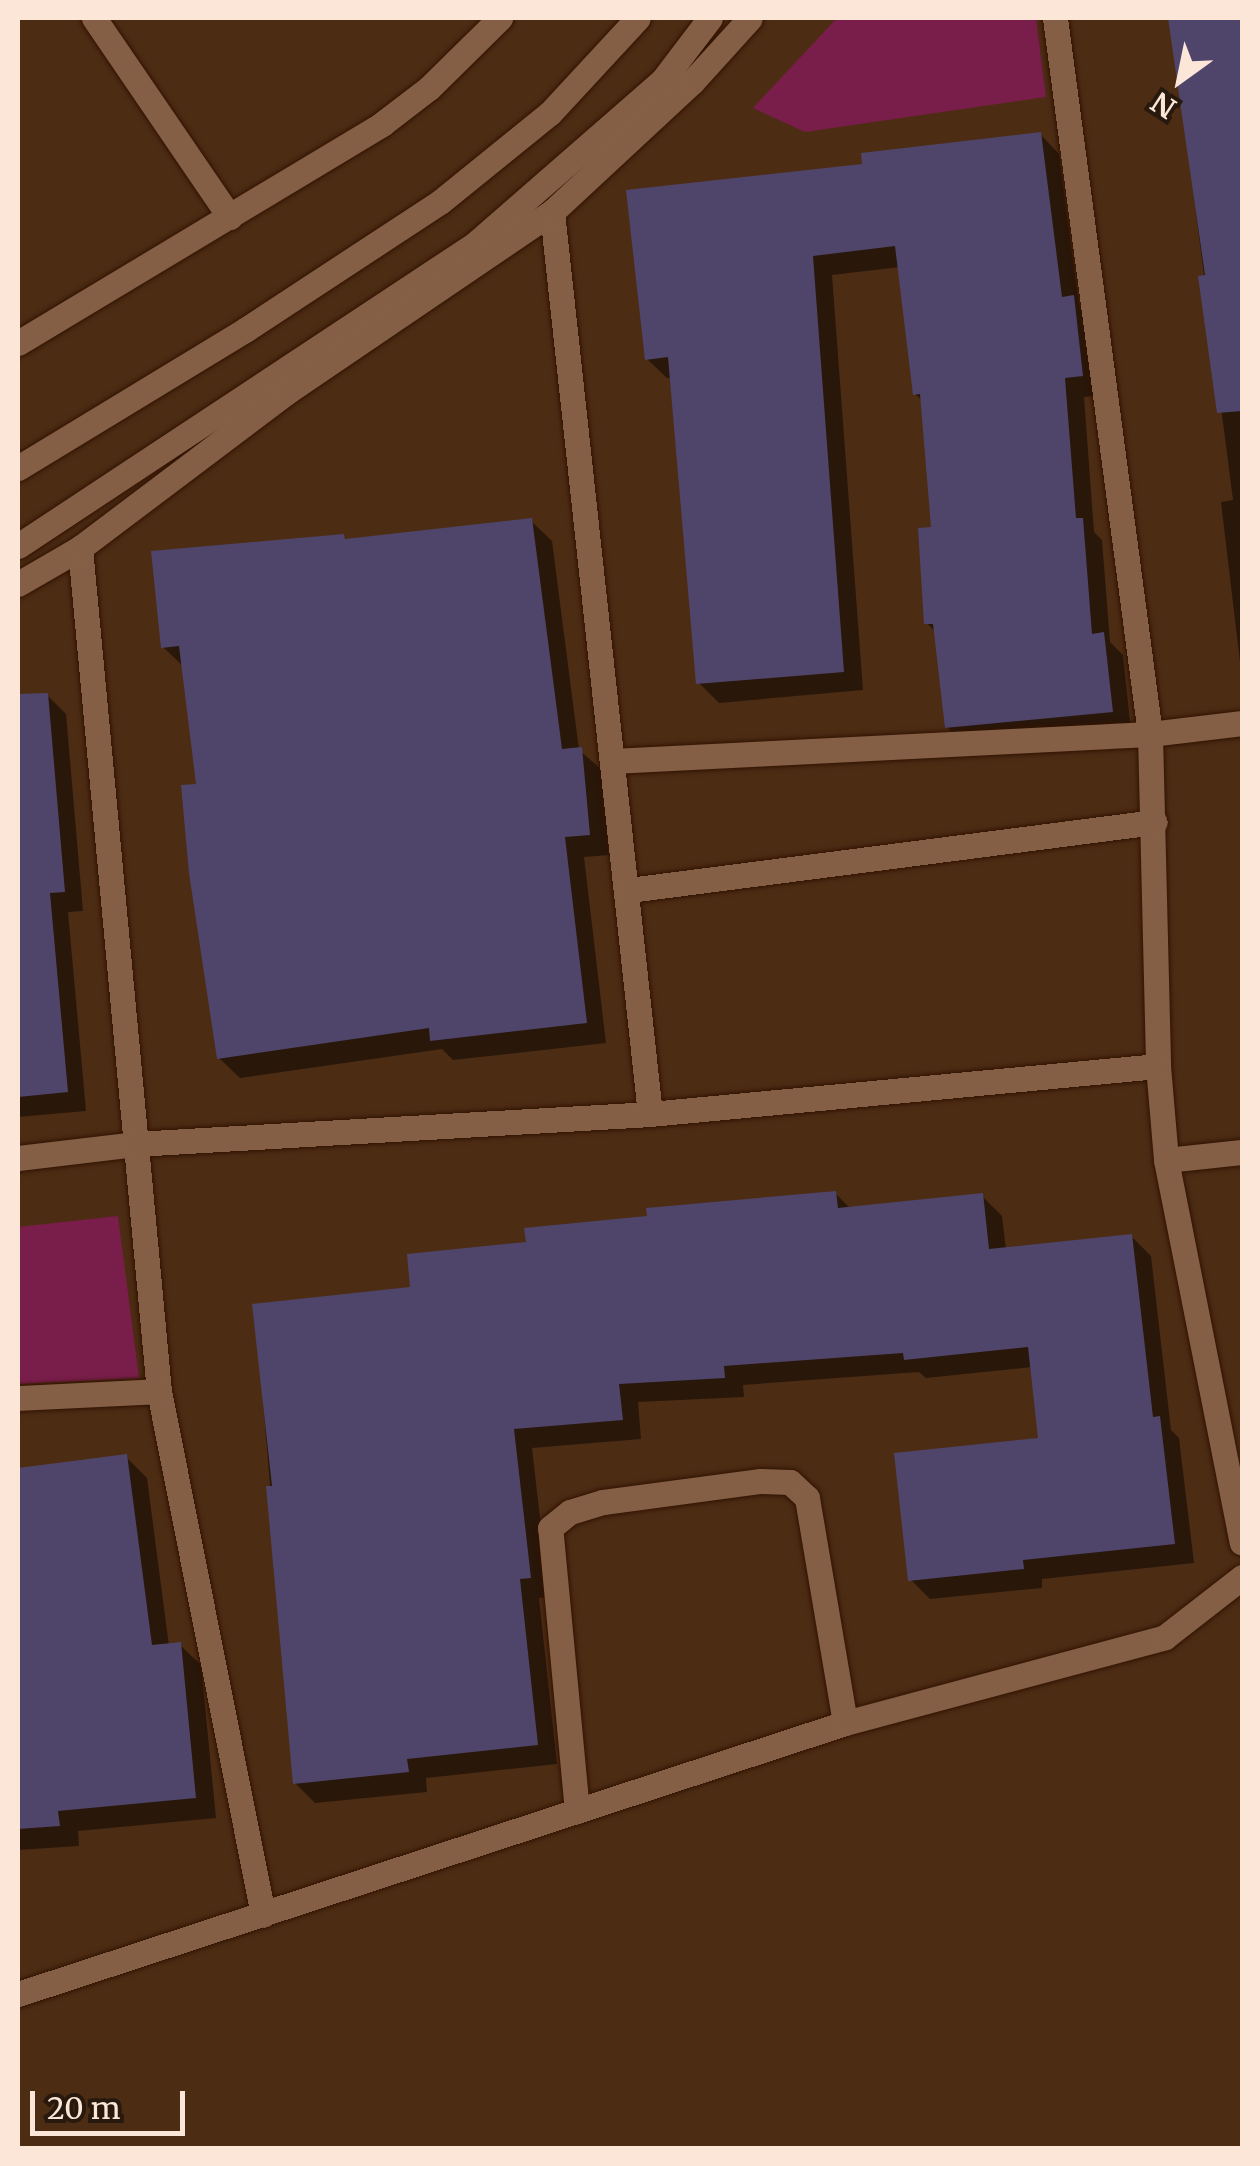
<!DOCTYPE html>
<style>
body{margin:0}
#map{position:relative;width:1260px;height:2166px;overflow:hidden;background:#4d2c14;font-family:Merriweather,serif}
div>[style]{position:absolute}
[style*='--x']{left:calc(var(--x)*1px);top:calc(var(--y)*1px);width:calc(var(--w)*1px);rotate:calc(var(--a)*1deg)}
.green>*{inset:0;background:#791e4a}
.shadow>*{inset:0;background:#0007}
.building>*{inset:0;background:#4f456a}
.roads{filter:drop-shadow(0 0 2px #311300) drop-shadow(0 0 2px #311300)}
.minor>*{height:25px;margin:-12.5px;padding:0 12.5px;transform-origin:12.5px;border-radius:12.5px;background:#845f46}
span{translate:-50% -50%;white-space:nowrap;text-align:center;line-height:1.15;-webkit-text-stroke:9px #28190e;paint-order:stroke}
.frame{position:absolute;inset:0;border:20px solid #fbe6d8;pointer-events:none}
.north{position:absolute;left:1130px;top:30px;width:100px;height:100px;-webkit-text-stroke:8px #28190e;paint-order:stroke;rotate:213deg;font-size:28px;font-weight:700;line-height:40px;text-align:center;color:#fbe6d8}
.north::after{content:'';display:block;margin:auto;width:35px;height:45px;background:#fbe6d8;clip-path:polygon(50% 0,100% 100%,50% 72%,0 100%)}
.scale{position:absolute;left:30px;top:2091px;width:155px;height:45px;box-sizing:border-box;border:5px solid #fbe6d8;border-top:0;padding-left:12px;font-size:30px;line-height:35px;white-space:nowrap;color:#fbe6d8;-webkit-text-stroke:8px #28190e;paint-order:stroke}
</style>
<div id="map">
<div class="green">
<i style="clip-path:polygon(837px 18px,1036px 18px,1046px 97px,805px 132px,753px 108px)"></i>
<i style="clip-path:polygon(118px 1216px,139px 1378px,18px 1384px,18px 1227px)"></i>
</div>
<div class="shadow">
<i style="clip-path:polygon(1167px 18px,1242px 18px,1242px 679px,1221px 502px,1233px 500px,1172px 28px)"></i>
<i style="clip-path:polygon(1040px 134px,1059px 154px,1079px 305px,1092px 318px,1102px 395px,1084px 397px,1094px 532px,1102px 540px,1110px 642px,1123px 655px,1131px 731px,967px 747px,947px 727px,937px 634px,927px 623px,934px 530px,923px 401px,915px 394px,900px 267px,832px 275px,863px 690px,719px 703px,699px 683px,673px 378px,667px 378px,647px 359px,865px 166px)"></i>
<i style="clip-path:polygon(531px 521px,552px 541px,579px 750px,602px 770px,609px 855px,584px 857px,606px 1043px,453px 1060px,442px 1049px,240px 1078px,219px 1058px,199px 786px,185px 668px,163px 647px,343px 536px,348px 541px)"></i>
<i style="clip-path:polygon(46px 694px,66px 714px,83px 911px,68px 912px,86px 1111px,18px 1117px,18px 697px)"></i>
<i style="clip-path:polygon(836px 1194px,851px 1209px,982px 1196px,1002px 1216px,1006px 1250px,1131px 1236px,1151px 1256px,1171px 1430px,1179px 1438px,1194px 1563px,1042px 1579px,1042px 1588px,930px 1599px,910px 1579px,1040px 1440px,1032px 1367px,926px 1378px,919px 1372px,743px 1385px,744px 1397px,638px 1402px,641px 1439px,532px 1448px,549px 1597px,539px 1598px,557px 1764px,426px 1778px,427px 1792px,315px 1803px,295px 1783px,255px 1306px,413px 1289px,528px 1244px,649px 1218px)"></i>
<i style="clip-path:polygon(126px 1457px,147px 1478px,169px 1646px,180px 1645px,201px 1665px,216px 1818px,78px 1831px,79px 1846px,18px 1850px,18px 1471px)"></i>
</div>
<div class="building">
<i style="clip-path:polygon(1168px 18px,1242px 18px,1242px 411px,1217px 413px,1198px 276px,1205px 275px)"></i>
<i style="clip-path:polygon(1041px 132px,1062px 297px,1074px 295px,1083px 376px,1065px 378px,1076px 518px,1083px 518px,1092px 634px,1104px 632px,1113px 712px,945px 728px,933px 624px,924px 624px,918px 528px,931px 527px,920px 394px,913px 395px,895px 246px,813px 256px,844px 672px,696px 684px,668px 357px,645px 360px,626px 190px,862px 164px,861px 153px)"></i>
<i style="clip-path:polygon(532px 518px,562px 749px,582px 747px,590px 835px,565px 837px,587px 1023px,430px 1041px,429px 1028px,217px 1059px,189px 873px,181px 785px,196px 784px,179px 646px,161px 648px,151px 551px,344px 534px,345px 539px)"></i>
<i style="clip-path:polygon(48px 693px,65px 892px,50px 893px,68px 1092px,18px 1097px,18px 694px)"></i>
<i style="clip-path:polygon(836px 1191px,838px 1208px,983px 1193px,989px 1249px,1132px 1234px,1153px 1417px,1160px 1416px,1175px 1544px,1023px 1560px,1024px 1569px,908px 1581px,894px 1453px,1038px 1438px,1028px 1347px,904px 1360px,903px 1353px,724px 1366px,725px 1378px,619px 1384px,623px 1420px,514px 1429px,531px 1578px,520px 1579px,538px 1745px,407px 1759px,409px 1772px,293px 1784px,266px 1486px,272px 1486px,252px 1304px,410px 1287px,407px 1254px,526px 1242px,524px 1228px,647px 1216px,646px 1208px)"></i>
<i style="clip-path:polygon(127px 1454px,152px 1645px,181px 1642px,196px 1798px,58px 1811px,60px 1826px,18px 1829px,18px 1468px)"></i>
</div>
<div class="roads">
<div class="minor">
<i style="--x:94;--y:18;--w:241;--a:55.7"></i>
<i style="--x:1055;--y:18;--w:722;--a:82.44"></i>
<i style="--x:1150;--y:734;--w:332;--a:88.6"></i>
<i style="--x:1158;--y:1066;--w:94;--a:85.1"></i>
<i style="--x:1166;--y:1160;--w:390;--a:78.8"></i>
<i style="--x:552;--y:212;--w:907;--a:83.8"></i>
<i style="--x:18;--y:343;--w:425;--a:-31"></i>
<i style="--x:382;--y:124;--w:59;--a:-37.5"></i>
<i style="--x:429;--y:88;--w:100;--a:-44.6"></i>
<i style="--x:18;--y:468;--w:266;--a:-31.3"></i>
<i style="--x:245;--y:330;--w:233;--a:-33.3"></i>
<i style="--x:440;--y:202;--w:141;--a:-39"></i>
<i style="--x:550;--y:113;--w:129;--a:-47.2"></i>
<i style="--x:18;--y:546;--w:548;--a:-33.46"></i>
<i style="--x:475;--y:244;--w:248;--a:-41.1"></i>
<i style="--x:662;--y:81;--w:79;--a:-52.7"></i>
<i style="--x:80;--y:548;--w:847;--a:84.65"></i>
<i style="--x:159;--y:1391;--w:534;--a:78.77"></i>
<i style="--x:18;--y:584;--w:72;--a:-30.1"></i>
<i style="--x:80;--y:548;--w:259;--a:-37"></i>
<i style="--x:287;--y:392;--w:320;--a:-34.2"></i>
<i style="--x:552;--y:212;--w:191;--a:-42.9"></i>
<i style="--x:692;--y:82;--w:86;--a:-47.8"></i>
<i style="--x:612;--y:761;--w:539;--a:-2.87"></i>
<i style="--x:1150;--y:734;--w:93;--a:-6.8"></i>
<i style="--x:629;--y:890;--w:530;--a:-7.37"></i>
<i style="--x:18;--y:1158;--w:118;--a:-6.8"></i>
<i style="--x:135;--y:1144;--w:516;--a:-3.33"></i>
<i style="--x:650;--y:1114;--w:510;--a:-5.4"></i>
<i style="--x:1166;--y:1160;--w:76;--a:-6"></i>
<i style="--x:18;--y:1398;--w:141;--a:-2.8"></i>
<i style="--x:577;--y:1811;--w:284;--a:-95.4"></i>
<i style="--x:550;--y:1528;--w:26;--a:-39"></i>
<i style="--x:570;--y:1512;--w:34;--a:-17"></i>
<i style="--x:603;--y:1502;--w:159;--a:-7.6"></i>
<i style="--x:761;--y:1481;--w:29;--a:2"></i>
<i style="--x:790;--y:1482;--w:23;--a:43"></i>
<i style="--x:807;--y:1498;--w:228;--a:80.4"></i>
<i style="--x:18;--y:1994;--w:870;--a:-18.14"></i>
<i style="--x:845;--y:1723;--w:331;--a:-15"></i>
<i style="--x:1165;--y:1637;--w:98;--a:-37.9"></i>
</div>
</div>
<div class="frame"></div>
<div class="north">N</div>
<div class="scale">20 m</div>
</div>
